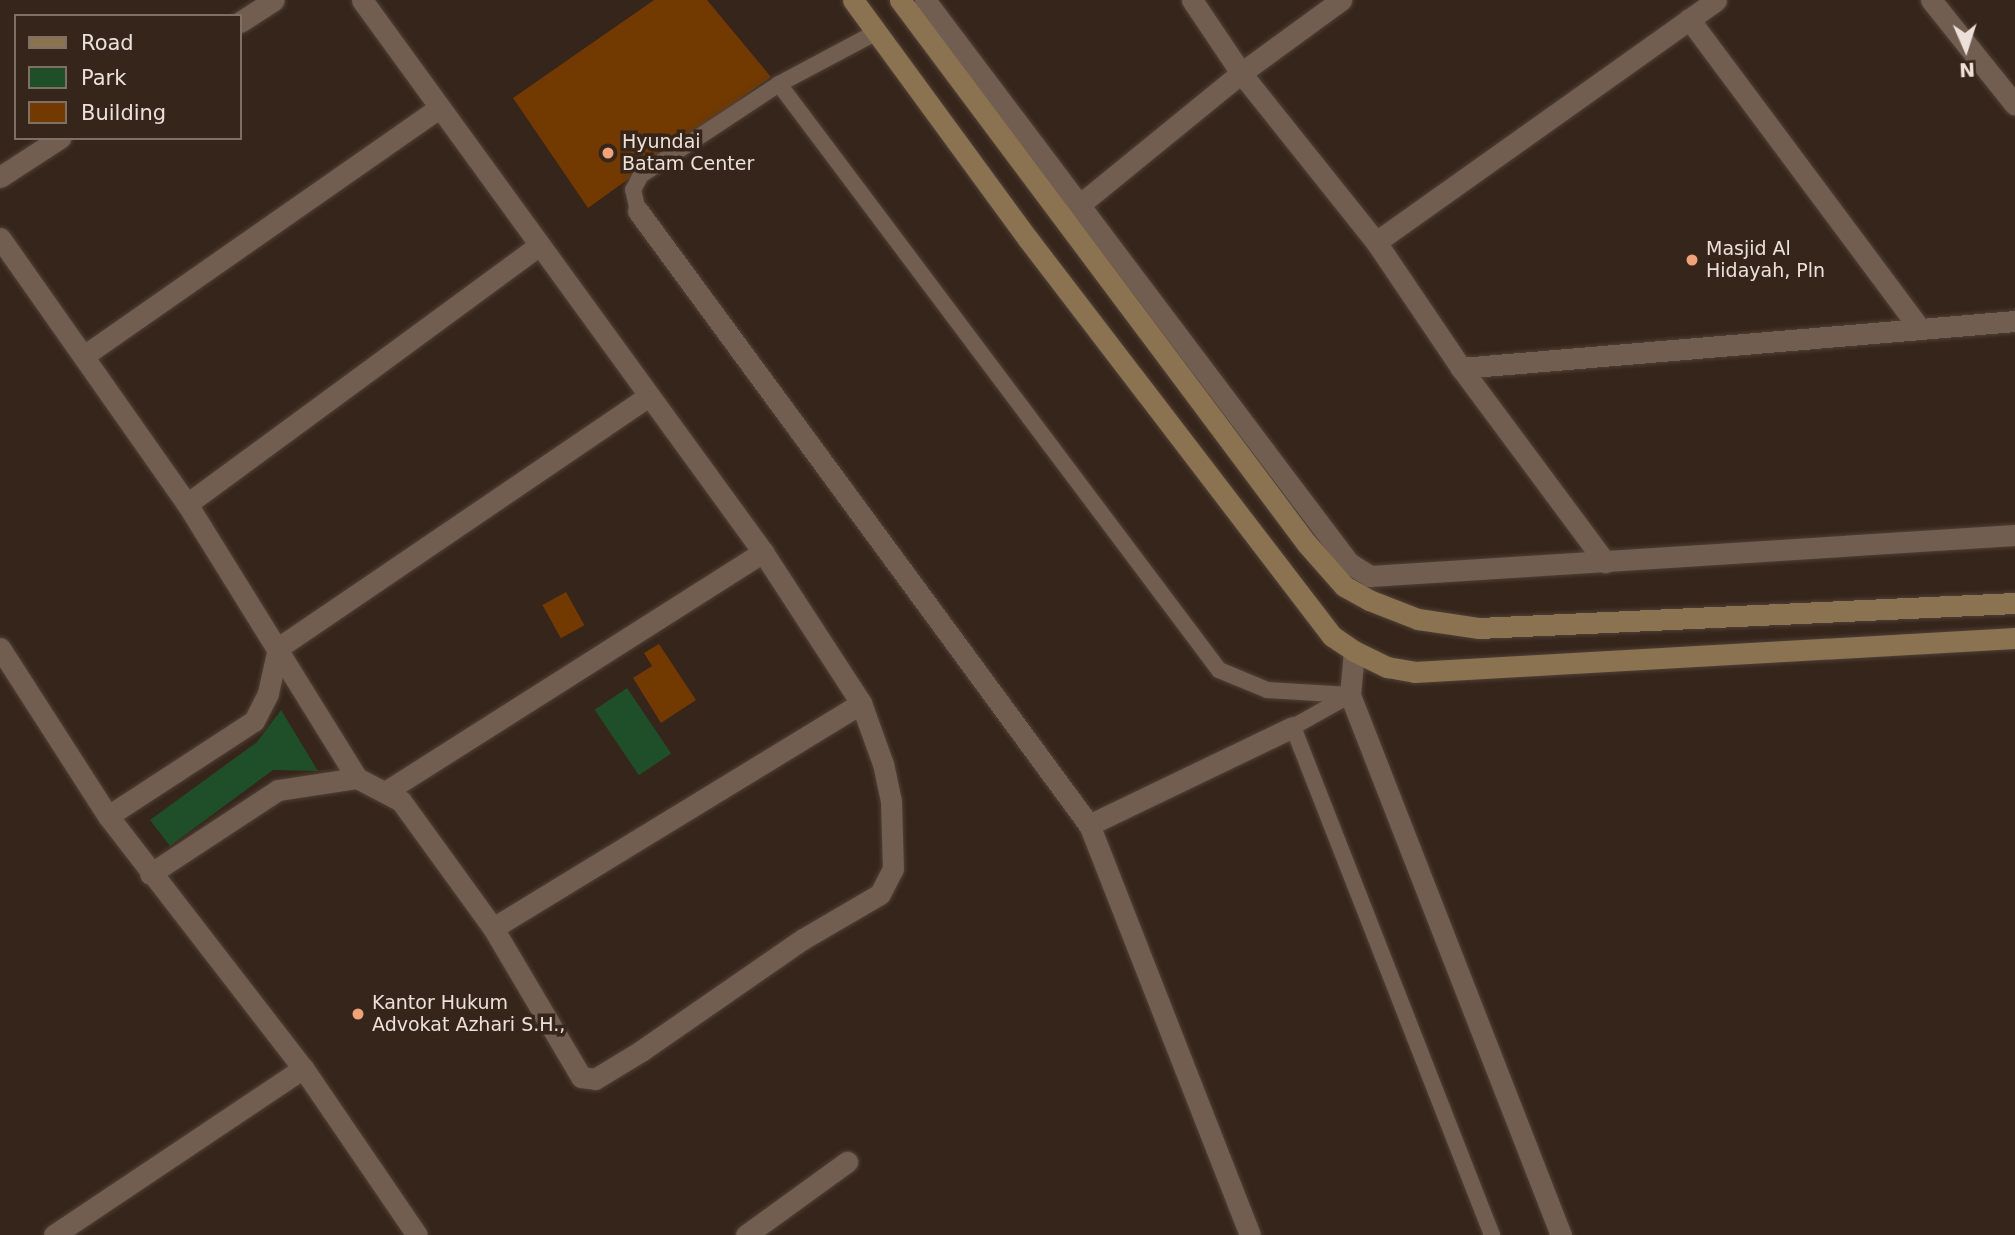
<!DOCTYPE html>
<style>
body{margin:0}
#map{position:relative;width:2015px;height:1235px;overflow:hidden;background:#36251a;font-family:"DejaVu Sans",sans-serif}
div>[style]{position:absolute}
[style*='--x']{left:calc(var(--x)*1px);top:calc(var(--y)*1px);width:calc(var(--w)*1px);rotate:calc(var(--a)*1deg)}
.green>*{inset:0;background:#1f4f29;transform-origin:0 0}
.building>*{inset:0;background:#723900;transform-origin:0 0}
.roads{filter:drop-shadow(0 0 2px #4f4037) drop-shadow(0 0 2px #4f4037)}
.lane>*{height:16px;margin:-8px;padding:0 8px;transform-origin:8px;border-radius:8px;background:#715e51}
.street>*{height:21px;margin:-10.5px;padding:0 10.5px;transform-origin:10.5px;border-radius:10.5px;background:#715e51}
.secondary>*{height:21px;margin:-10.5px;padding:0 10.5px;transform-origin:10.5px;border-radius:10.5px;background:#8b7250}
.dots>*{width:19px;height:19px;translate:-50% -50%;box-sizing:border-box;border:4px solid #36251a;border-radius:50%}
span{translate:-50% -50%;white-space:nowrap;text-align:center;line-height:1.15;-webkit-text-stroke:7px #36251a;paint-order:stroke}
.poi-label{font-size:19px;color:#ece0d9}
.left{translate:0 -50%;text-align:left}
.legend{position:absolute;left:14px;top:14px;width:228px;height:126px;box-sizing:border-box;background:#36251a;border:2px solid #7f7066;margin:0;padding:9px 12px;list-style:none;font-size:21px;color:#ece0d9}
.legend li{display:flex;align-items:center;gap:14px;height:35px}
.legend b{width:35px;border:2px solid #7f7066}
.north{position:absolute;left:1931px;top:14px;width:70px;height:70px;-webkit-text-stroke:5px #36251a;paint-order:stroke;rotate:177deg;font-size:19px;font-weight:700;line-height:28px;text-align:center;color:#ece0d9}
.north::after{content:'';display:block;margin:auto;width:24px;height:32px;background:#ece0d9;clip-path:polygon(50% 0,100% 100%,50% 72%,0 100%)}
</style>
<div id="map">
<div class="green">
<i style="left:627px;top:688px;width:79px;height:39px;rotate:56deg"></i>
<i style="clip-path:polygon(281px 710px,318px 771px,273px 770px,170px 846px,150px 820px,257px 742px)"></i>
</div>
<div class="building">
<i style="clip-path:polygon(654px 0,707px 0,771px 77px,588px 208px,513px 98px)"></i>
<i style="left:566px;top:592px;width:38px;height:27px;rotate:61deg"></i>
<i style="clip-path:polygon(659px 644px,696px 700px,661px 723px,633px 678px,652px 666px,644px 653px)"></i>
</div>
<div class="roads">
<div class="lane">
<i style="--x:779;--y:84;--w:733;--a:53.1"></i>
<i style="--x:1219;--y:670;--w:52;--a:22.6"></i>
<i style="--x:1267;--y:690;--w:83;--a:3.4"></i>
<i style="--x:638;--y:211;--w:22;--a:-103"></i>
<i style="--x:633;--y:190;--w:17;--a:-62"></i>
<i style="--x:641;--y:175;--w:165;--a:-33.4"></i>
<i style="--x:779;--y:84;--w:111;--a:-28"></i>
<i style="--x:1350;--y:695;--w:65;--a:150.7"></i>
<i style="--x:1293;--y:727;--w:546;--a:68.61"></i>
</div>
<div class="street">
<i style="--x:925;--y:0;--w:705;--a:53.02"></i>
<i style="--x:1349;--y:563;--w:25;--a:32"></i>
<i style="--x:1370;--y:576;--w:646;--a:-3.64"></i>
<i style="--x:1192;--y:0;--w:88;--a:56.1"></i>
<i style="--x:1241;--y:73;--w:216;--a:51.4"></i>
<i style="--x:1376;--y:242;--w:152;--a:56"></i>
<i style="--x:1461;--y:368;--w:242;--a:53.4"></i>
<i style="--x:1931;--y:0;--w:134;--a:51.3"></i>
<i style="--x:1689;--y:19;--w:385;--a:53.3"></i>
<i style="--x:240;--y:22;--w:40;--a:-32.9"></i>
<i style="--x:0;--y:177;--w:72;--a:-33"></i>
<i style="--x:638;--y:211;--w:762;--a:53.7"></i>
<i style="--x:1067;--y:215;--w:225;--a:-39.2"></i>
<i style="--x:1241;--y:73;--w:124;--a:-36.1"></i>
<i style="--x:0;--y:238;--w:325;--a:54.9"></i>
<i style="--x:187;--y:504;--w:322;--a:58.2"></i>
<i style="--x:357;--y:778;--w:50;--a:27.6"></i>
<i style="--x:401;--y:801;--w:157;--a:54.1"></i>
<i style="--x:493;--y:928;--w:173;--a:59.4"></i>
<i style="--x:581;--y:1077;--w:14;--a:8"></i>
<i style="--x:595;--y:1079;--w:54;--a:-31.3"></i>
<i style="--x:641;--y:1051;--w:197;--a:-34.7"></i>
<i style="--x:803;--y:939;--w:89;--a:-30.3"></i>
<i style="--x:880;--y:894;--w:28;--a:-63"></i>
<i style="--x:893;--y:869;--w:68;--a:-91.7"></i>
<i style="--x:891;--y:801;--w:38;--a:-102"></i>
<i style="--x:883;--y:764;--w:65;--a:-109.8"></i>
<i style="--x:861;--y:703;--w:180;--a:-123"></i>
<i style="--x:763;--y:552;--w:682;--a:-126"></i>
<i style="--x:1376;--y:242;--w:417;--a:-35.4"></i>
<i style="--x:85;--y:355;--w:430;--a:-34.9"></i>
<i style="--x:1461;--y:368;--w:556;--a:-4.85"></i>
<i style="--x:187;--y:504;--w:436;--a:-36.3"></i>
<i style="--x:0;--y:648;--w:200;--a:57.3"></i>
<i style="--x:108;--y:816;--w:319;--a:52.3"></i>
<i style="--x:303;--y:1068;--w:202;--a:55.7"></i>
<i style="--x:1354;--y:651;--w:44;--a:95.2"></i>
<i style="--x:1350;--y:695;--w:580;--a:68.66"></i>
<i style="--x:385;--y:792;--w:448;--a:-32.4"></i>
<i style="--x:108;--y:816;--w:174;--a:-33.1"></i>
<i style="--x:254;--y:721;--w:31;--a:-63"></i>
<i style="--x:268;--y:693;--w:46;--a:-77.5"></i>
<i style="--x:278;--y:648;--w:446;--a:-34.2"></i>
<i style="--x:150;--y:874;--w:153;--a:-33.3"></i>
<i style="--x:278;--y:790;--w:80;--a:-8.6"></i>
<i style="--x:493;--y:928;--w:431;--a:-31.4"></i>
<i style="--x:54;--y:1235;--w:300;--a:-33.8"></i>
<i style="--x:746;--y:1235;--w:125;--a:-35.9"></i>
<i style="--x:1250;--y:1235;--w:440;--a:-111.4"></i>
<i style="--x:1089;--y:825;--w:226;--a:-25.7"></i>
</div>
<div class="secondary">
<i style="--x:853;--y:0;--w:296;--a:53.8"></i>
<i style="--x:1028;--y:239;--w:500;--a:52.56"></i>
<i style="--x:1332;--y:636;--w:27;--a:34"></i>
<i style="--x:1354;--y:651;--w:37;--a:26"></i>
<i style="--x:1387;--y:667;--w:27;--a:10"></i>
<i style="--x:1414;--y:672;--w:602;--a:-3.24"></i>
<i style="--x:900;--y:0;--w:679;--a:53.2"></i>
<i style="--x:1307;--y:544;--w:56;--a:48.6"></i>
<i style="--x:1344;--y:586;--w:29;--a:29"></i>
<i style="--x:1369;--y:600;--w:53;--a:21.2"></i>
<i style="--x:1418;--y:619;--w:62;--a:8.4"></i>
<i style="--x:1479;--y:628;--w:537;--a:-2.67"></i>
</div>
</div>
<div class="dots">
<i style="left:608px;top:153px;background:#f0a27a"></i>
<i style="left:1692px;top:260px;background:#f0a27a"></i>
<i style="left:358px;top:1014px;background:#f0a27a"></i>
</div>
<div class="poi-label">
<span class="left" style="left:622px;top:153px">Hyundai<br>Batam Center</span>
<span class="left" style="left:1706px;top:260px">Masjid Al<br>Hidayah, Pln</span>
<span class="left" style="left:372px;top:1014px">Kantor Hukum<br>Advokat Azhari S.H.,</span>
</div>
<ul class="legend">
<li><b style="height:9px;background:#8b7250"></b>Road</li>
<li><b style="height:19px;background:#1f4f29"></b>Park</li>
<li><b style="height:19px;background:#723900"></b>Building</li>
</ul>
<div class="north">N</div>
</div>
